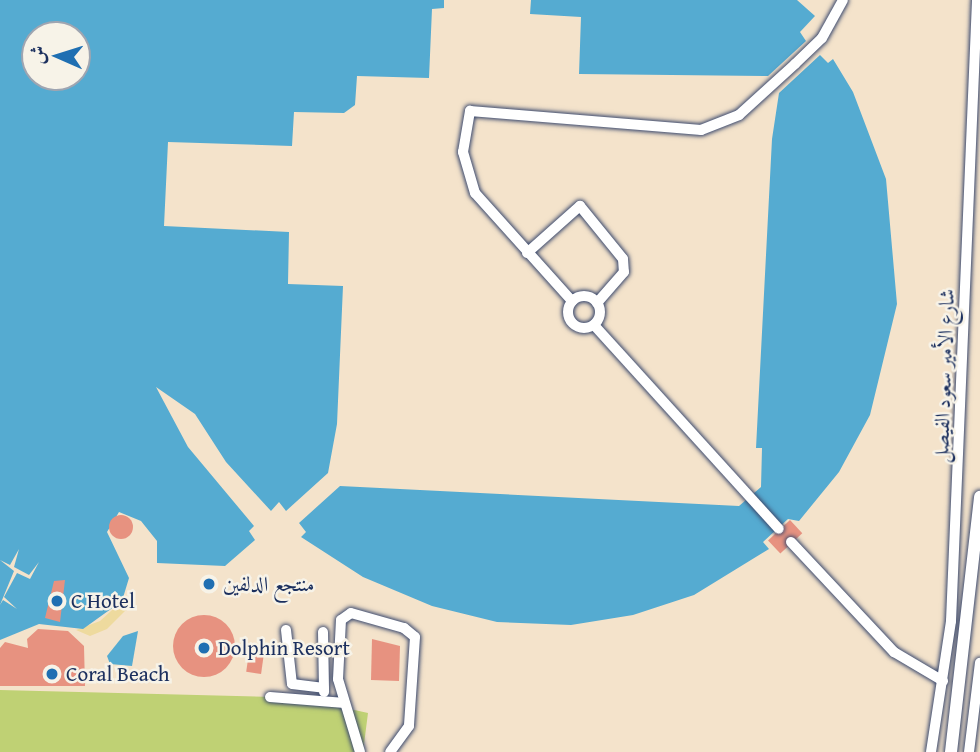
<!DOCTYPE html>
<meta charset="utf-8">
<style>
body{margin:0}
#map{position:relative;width:980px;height:752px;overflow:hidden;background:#f4e3cb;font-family:"Gentium Book Plus",Amiri,serif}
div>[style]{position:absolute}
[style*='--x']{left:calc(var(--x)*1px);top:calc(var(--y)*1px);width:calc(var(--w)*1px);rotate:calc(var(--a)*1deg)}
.green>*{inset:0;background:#bfd174}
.sand>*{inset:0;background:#eeda9e}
.water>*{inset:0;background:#55abd1}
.pier>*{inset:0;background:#f4e3cb}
.building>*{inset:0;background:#e79280;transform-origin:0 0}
.round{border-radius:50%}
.roads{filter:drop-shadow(0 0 2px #3c4a6e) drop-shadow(0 0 2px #3c4a6e)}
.minor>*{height:10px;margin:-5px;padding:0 5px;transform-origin:5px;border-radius:5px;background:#fff}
.minor>.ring{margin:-5px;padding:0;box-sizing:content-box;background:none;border:10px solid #fff;border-radius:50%}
.major>*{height:12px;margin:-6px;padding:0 6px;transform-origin:6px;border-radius:6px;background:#fff}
.dots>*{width:19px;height:19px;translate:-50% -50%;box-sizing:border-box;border:4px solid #f7f3e8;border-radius:50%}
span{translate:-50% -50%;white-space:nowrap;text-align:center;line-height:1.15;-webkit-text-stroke:5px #f7f3e8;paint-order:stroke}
.street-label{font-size:21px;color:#1b2f5e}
.poi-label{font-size:21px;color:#1b2f5e}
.left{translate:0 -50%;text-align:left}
.north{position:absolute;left:21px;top:21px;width:70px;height:70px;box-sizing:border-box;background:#f7f3e8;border:2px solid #9fa5b1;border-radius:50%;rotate:273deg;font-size:19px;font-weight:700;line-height:28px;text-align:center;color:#1b2f5e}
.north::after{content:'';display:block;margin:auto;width:24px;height:32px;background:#1f6fb2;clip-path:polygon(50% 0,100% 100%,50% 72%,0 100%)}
</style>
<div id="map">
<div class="green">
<i style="clip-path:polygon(0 690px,350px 699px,350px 709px,368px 713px,363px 752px,0 752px)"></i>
</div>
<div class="sand">
<i style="clip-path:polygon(122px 601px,127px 609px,107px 629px,90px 636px,76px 630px,100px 621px)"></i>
</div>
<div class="water">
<i style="clip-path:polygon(evenodd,0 0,444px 0,444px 8px,432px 9px,429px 78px,357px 76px,355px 105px,344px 113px,294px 112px,292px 146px,168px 142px,164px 226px,289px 232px,288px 284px,343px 286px,337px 424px,328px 473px,286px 511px,279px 502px,271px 511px,226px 462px,195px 414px,156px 387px,188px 447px,254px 526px,249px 531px,255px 540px,225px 566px,157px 563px,157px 541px,141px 521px,119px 512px,107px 532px,129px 578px,122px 601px,83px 629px,39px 624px,0 640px,0 0,35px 35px,77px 35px,77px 77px,35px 77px,35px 35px)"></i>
<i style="clip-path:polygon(531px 0,797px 0,815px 16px,800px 32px,806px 41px,768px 76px,579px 74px,581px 17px,530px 14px)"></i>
<i style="clip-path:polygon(820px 55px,828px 63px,833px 59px,853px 92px,886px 179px,897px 304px,870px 415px,839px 472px,799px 521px,788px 519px,763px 542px,769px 549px,694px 595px,633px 615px,571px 625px,497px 622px,432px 606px,363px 577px,301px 537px,306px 532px,299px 523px,340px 486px,739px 506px,761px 487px,762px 448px,756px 448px,772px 139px,779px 93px)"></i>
<i style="clip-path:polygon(138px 631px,132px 666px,110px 664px,107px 656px,123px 636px)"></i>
</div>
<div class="pier">
<i style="clip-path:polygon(19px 549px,14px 567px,29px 575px,39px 562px,30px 579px,17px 573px,4px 597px,17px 609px,3px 600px,0 605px,14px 571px,0 560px,10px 565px)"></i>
</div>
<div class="building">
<i class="round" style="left:109px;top:515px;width:24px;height:24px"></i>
<i style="left:790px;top:520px;width:18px;height:30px;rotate:47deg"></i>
<i style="clip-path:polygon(65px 580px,60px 622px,45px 618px,54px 581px)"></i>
<i class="round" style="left:173px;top:615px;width:62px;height:62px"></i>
<i style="clip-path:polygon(38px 629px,68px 631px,84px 646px,85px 686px,0 686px,0 648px,5px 642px,28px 648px,27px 639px)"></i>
<i style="clip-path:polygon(372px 639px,400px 646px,399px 681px,371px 680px)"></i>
<i style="left:249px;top:652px;width:15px;height:20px;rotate:8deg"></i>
</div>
<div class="roads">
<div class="minor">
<i style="--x:527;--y:253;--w:71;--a:-41.6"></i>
<i style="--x:580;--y:206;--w:68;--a:50.9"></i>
<i style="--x:623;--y:259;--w:13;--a:86"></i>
<i style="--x:624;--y:272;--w:41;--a:131.1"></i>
<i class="ring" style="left:568px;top:296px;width:22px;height:22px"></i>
<i style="--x:572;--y:301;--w:145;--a:-131.9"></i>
<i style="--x:475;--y:193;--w:43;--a:-106.3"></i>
<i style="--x:463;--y:152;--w:42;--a:-80.3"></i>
<i style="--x:470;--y:111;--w:232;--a:4.7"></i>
<i style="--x:701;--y:130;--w:41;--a:-21.5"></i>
<i style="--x:739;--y:115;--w:76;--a:-42.3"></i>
<i style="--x:795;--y:64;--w:37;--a:-44"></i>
<i style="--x:822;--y:38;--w:43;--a:-61.1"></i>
<i style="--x:594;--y:325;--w:275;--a:47.8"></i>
<i style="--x:791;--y:542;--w:151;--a:46.9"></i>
<i style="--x:894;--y:652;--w:57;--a:30.6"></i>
<i style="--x:286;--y:630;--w:54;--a:83.7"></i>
<i style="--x:292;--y:684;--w:32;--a:7"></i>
<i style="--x:323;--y:632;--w:60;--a:89"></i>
<i style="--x:270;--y:697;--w:75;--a:4.6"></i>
<i style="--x:360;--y:752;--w:76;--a:-106.8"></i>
<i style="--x:338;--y:679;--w:59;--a:-87.1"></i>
<i style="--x:341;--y:620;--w:12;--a:-35"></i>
<i style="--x:351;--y:613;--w:55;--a:15.8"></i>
<i style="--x:404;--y:628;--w:14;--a:39"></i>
<i style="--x:415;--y:637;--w:89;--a:93.9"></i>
<i style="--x:409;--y:726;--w:32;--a:126"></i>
<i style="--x:931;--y:752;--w:133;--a:-81.3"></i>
<i style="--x:951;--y:621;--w:622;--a:-87.6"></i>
<i style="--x:969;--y:752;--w:90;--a:-83"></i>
</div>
<div class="major">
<i style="--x:951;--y:752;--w:257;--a:-83.5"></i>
</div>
</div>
<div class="dots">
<i style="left:209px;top:584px;background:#1f6fb2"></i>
<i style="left:57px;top:601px;background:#1f6fb2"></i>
<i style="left:204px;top:648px;background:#1f6fb2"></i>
<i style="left:52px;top:674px;background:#1f6fb2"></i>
</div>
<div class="street-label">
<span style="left:944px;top:376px;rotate:-88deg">شارع الأمير سعود الفيصل</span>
</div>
<div class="poi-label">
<span class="left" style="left:223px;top:584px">منتجع الدلفين</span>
<span class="left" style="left:71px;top:601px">C Hotel</span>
<span class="left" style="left:218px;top:648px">Dolphin Resort</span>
<span class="left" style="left:66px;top:674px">Coral Beach</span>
</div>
<div class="north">ش</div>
</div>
